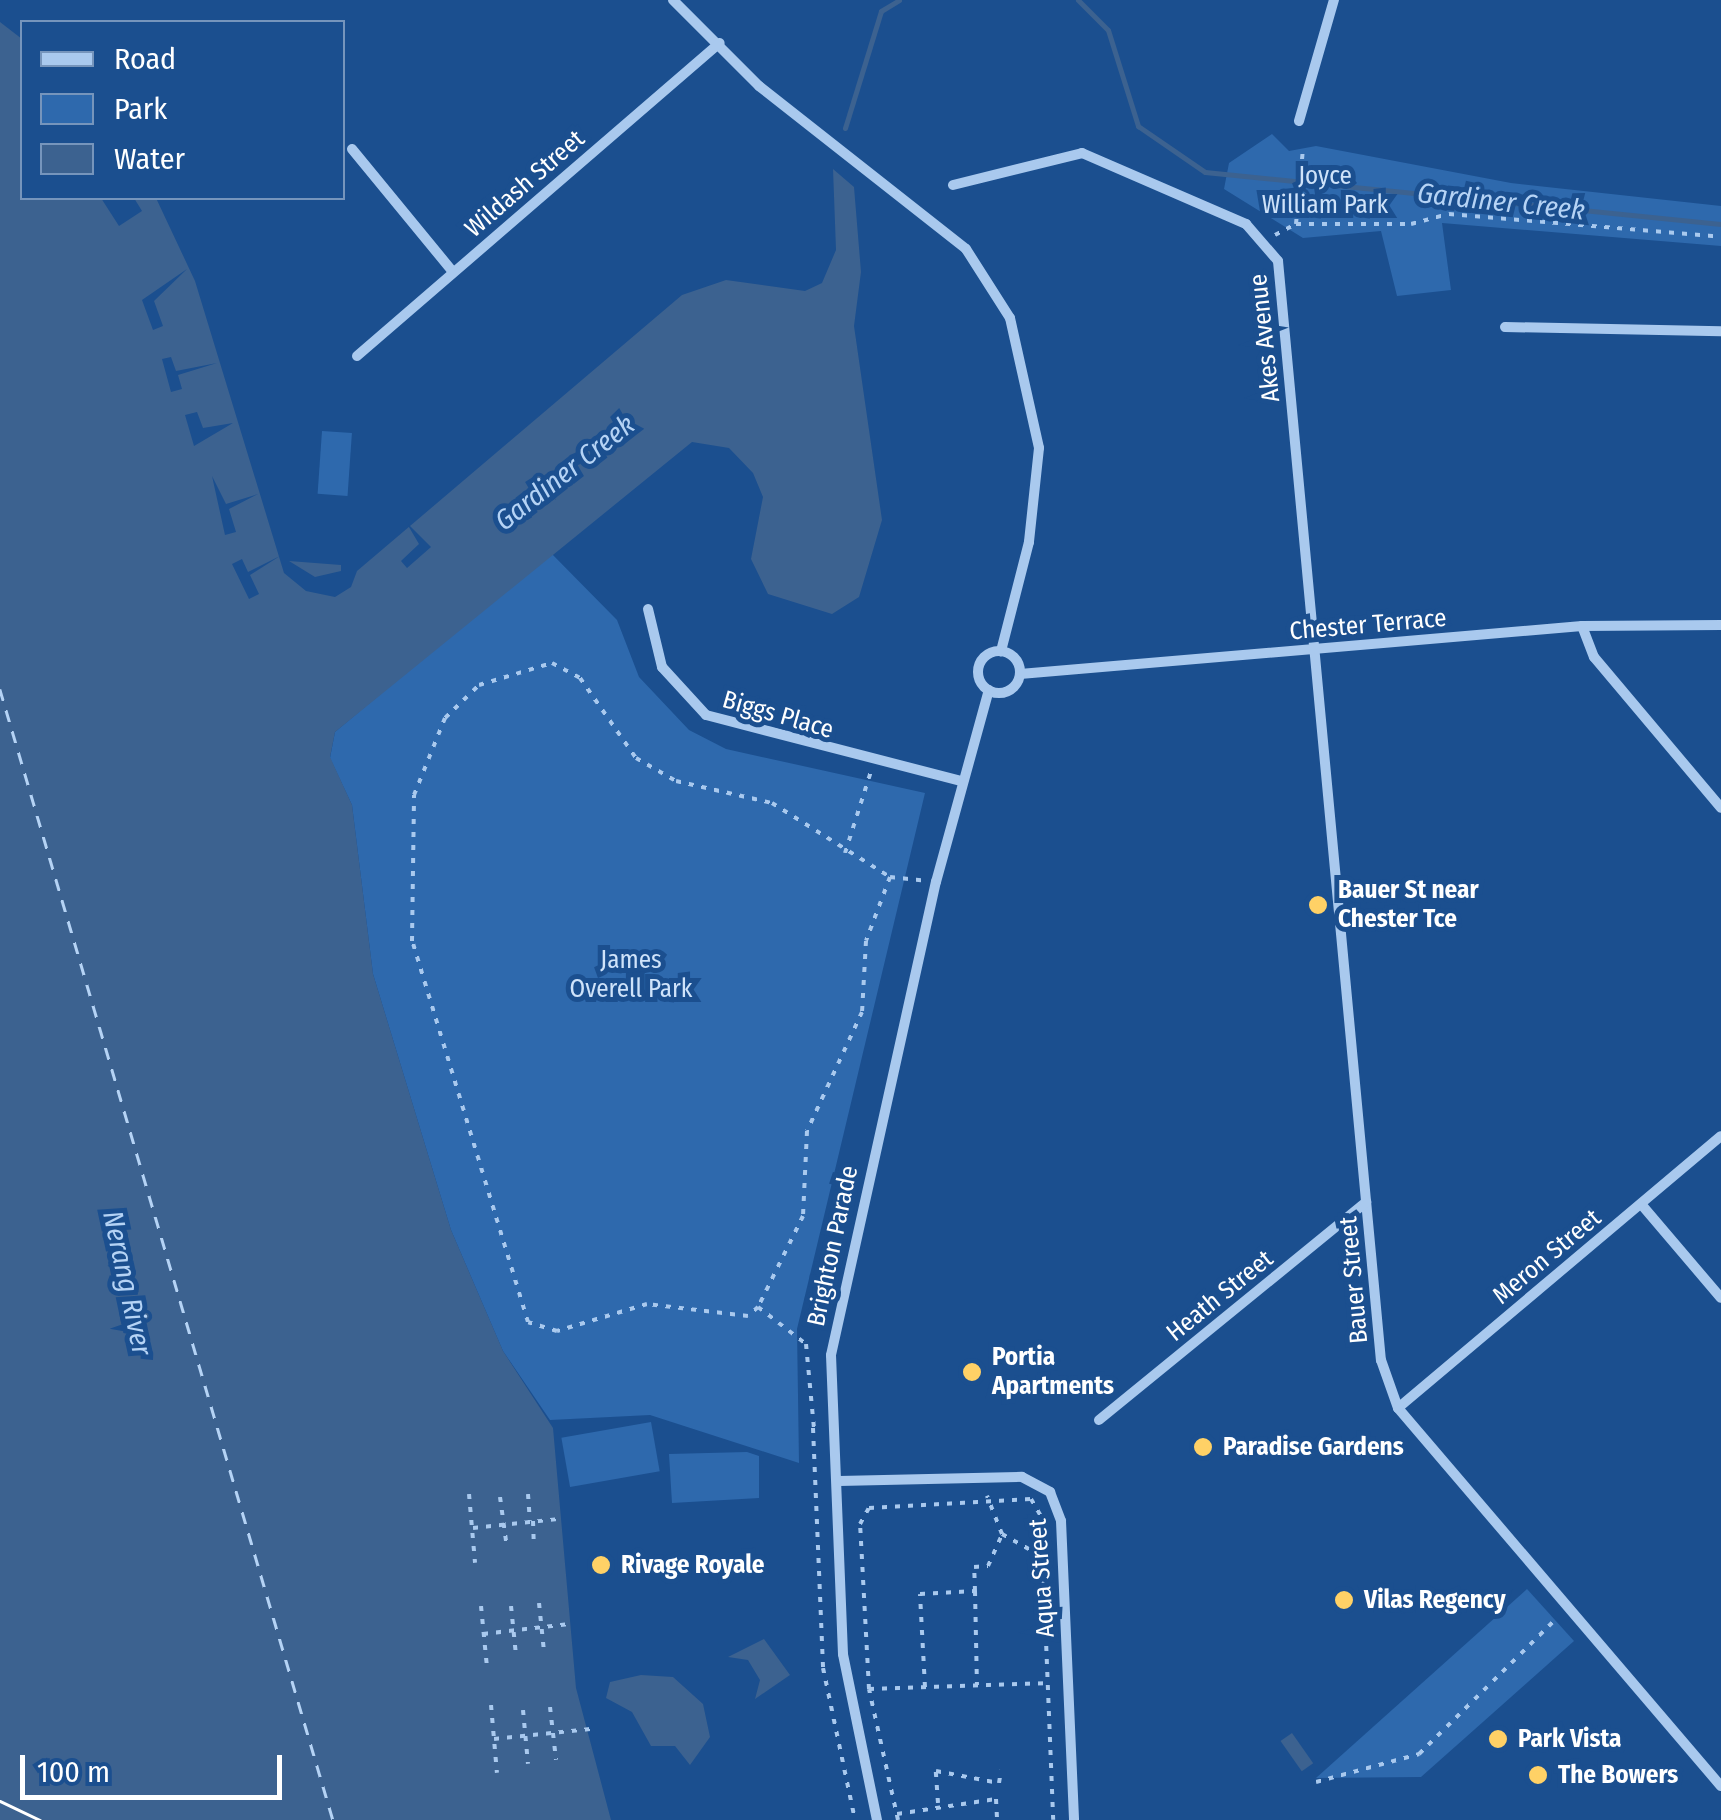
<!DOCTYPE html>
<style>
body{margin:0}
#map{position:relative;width:1721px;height:1820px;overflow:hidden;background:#1b4f8f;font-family:"Fira Sans Condensed",sans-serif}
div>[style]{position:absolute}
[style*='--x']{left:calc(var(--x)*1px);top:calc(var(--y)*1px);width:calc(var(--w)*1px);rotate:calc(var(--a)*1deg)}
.green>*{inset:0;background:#2e69ad;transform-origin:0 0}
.water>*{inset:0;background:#3c6290;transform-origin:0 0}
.pier>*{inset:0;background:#1b4f8f}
.stream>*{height:5px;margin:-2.5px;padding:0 2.5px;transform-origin:2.5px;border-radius:2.5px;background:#3c6290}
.ferry>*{height:2.5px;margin-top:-1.25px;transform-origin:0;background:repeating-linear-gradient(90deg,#b5d3f5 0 12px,transparent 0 22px)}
.path>*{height:4px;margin-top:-2px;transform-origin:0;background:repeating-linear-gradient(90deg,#a9c9ee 0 5px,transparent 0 13px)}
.minor>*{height:10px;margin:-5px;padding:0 5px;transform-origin:5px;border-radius:5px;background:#a9c9ee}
.minor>.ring{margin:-5px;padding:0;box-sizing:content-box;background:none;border:10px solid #a9c9ee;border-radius:50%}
.tram>*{height:2.5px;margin:-1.25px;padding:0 1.25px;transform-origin:1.25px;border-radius:1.25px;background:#fff}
.dots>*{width:28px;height:28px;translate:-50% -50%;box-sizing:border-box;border:5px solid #1b4f8f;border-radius:50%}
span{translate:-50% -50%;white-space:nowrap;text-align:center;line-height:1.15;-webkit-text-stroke:10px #1b4f8f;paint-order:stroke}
.park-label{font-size:25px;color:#cfe3fa}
.street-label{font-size:25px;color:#fff}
.poi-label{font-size:25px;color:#fff;font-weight:700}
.left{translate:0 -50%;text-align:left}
.water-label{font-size:28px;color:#b5d3f5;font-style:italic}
.legend{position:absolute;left:20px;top:20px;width:325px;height:180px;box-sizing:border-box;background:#1b4f8f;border:2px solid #7695bc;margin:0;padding:12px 18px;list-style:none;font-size:30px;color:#fff}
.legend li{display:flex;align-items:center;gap:20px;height:50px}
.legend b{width:50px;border:2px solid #7695bc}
.scale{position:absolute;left:20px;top:1755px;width:262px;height:45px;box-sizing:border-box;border:5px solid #fff;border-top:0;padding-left:12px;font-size:30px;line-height:35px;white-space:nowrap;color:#fff;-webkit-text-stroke:8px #1b4f8f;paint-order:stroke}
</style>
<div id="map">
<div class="green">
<i style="clip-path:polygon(1272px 134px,1289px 151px,1316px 146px,1511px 183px,1721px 206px,1721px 246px,1442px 223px,1451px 290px,1397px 296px,1381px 231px,1303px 238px,1224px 189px,1229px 163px)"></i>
<i style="left:322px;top:431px;width:30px;height:63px;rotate:4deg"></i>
<i style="clip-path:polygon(550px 552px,617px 620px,639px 677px,689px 730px,726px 749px,925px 793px,797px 1329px,799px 1463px,650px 1415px,550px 1420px,503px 1351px,451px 1230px,373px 974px,352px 805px,330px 758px,335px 732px)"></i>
<i style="left:651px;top:1422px;width:50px;height:91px;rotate:80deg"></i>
<i style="clip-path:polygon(747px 1452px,759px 1456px,759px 1498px,672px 1503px,669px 1454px)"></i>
<i style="clip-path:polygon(1527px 1589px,1574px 1641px,1421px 1777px,1316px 1778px)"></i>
</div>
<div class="water">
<i style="clip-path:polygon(0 22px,22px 39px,22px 198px,156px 198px,195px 281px,284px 573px,306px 591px,335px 597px,351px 587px,357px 571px,682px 295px,726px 280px,805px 291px,822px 283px,836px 250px,833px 169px,854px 187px,861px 272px,854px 326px,882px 520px,859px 597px,832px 614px,768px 594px,751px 559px,763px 497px,753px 473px,729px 448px,692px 442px,335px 732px,330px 757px,352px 805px,373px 974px,451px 1230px,503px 1351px,553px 1428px,576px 1688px,611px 1820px,0 1820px)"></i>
<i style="clip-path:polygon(289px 561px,341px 565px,341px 571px,315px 577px)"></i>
<i style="clip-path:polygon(764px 1639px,790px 1675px,755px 1699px,760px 1680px,748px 1660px,728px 1657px)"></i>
<i style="clip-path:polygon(641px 1675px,673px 1677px,703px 1704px,710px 1737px,690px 1765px,675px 1746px,651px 1746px,632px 1712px,606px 1698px,610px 1682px)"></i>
<i style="left:1292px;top:1733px;width:37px;height:14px;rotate:55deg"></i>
</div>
<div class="pier">
<i style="clip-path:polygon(101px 198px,134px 198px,142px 211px,119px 226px)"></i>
<i style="clip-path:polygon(187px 269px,154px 301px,163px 326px,153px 330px,142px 300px)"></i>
<i style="clip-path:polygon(171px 357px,176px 371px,217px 363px,178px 375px,182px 389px,171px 392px,162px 359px)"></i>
<i style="clip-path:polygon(197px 412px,203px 428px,233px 423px,194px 446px,185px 415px)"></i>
<i style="clip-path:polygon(212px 476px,226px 504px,258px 494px,229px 509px,236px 532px,225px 535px)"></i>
<i style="clip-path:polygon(406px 522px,431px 547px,407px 568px,401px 561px,419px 544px)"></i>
<i style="clip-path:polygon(280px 556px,250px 575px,259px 594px,249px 599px,232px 564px,242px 559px,248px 572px)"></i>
</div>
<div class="stream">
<i style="--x:1078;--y:0;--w:42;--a:45"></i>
<i style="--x:1108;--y:30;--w:101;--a:72.6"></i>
<i style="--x:1138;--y:126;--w:81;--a:34.5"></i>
<i style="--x:1205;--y:172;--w:519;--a:5.75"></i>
<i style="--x:845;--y:128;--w:122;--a:-72.9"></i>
<i style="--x:881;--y:11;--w:21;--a:-31"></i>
</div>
<div class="ferry">
<i style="--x:0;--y:689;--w:1179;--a:73.59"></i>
</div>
<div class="path">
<i style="--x:1296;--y:224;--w:76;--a:-84.7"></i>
<i style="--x:1275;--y:235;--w:24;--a:-28"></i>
<i style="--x:1296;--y:224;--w:115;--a:0"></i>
<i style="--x:1411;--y:224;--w:39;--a:-15"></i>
<i style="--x:1449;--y:214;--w:273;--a:4.8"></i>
<i style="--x:845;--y:853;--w:86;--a:-72.4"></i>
<i style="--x:890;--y:877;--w:68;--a:110.6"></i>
<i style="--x:866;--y:941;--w:71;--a:93.2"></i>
<i style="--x:862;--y:1012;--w:131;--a:114.8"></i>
<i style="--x:807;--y:1131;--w:85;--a:92.7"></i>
<i style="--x:803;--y:1216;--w:102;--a:116.3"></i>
<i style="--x:758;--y:1307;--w:13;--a:138"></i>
<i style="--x:748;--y:1316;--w:102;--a:-173.2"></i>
<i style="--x:647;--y:1304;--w:94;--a:163.3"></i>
<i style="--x:557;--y:1331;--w:30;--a:-163"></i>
<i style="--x:528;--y:1322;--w:398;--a:-106.9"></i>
<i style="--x:412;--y:941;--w:146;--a:-89.2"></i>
<i style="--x:414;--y:795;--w:83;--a:-68.1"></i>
<i style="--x:445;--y:718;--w:47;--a:-44.1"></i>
<i style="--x:479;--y:685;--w:76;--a:-16.8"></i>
<i style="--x:552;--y:663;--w:32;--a:28"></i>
<i style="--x:580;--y:678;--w:98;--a:55"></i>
<i style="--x:636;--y:758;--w:46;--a:29.9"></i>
<i style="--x:676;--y:781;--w:98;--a:12.9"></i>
<i style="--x:772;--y:803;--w:139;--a:32.1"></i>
<i style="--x:890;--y:877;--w:36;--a:6"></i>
<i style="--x:758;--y:1307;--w:61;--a:37.6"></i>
<i style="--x:806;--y:1344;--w:84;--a:84.6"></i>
<i style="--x:813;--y:1428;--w:240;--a:87.6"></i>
<i style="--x:823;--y:1668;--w:155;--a:78.1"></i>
<i style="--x:469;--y:1494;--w:69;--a:85"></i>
<i style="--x:528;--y:1494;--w:27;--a:86"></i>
<i style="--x:500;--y:1497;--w:51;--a:82.2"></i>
<i style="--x:533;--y:1521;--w:25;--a:88"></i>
<i style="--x:473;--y:1528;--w:85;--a:-6"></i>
<i style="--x:1002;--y:1534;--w:47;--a:29.3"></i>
<i style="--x:975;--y:1591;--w:94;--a:88.8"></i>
<i style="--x:539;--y:1603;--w:48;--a:84.1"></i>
<i style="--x:481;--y:1606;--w:61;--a:84.4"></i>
<i style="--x:511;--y:1606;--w:49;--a:84.2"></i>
<i style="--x:483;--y:1634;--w:87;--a:-6.6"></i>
<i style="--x:925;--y:1687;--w:93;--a:-93.1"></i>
<i style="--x:920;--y:1594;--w:55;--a:-3.1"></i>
<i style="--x:975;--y:1591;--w:24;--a:-92"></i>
<i style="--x:974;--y:1567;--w:14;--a:-4"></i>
<i style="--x:988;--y:1566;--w:35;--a:-66"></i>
<i style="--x:1002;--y:1534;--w:41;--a:-111.5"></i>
<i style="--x:869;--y:1689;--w:165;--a:-93.1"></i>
<i style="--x:860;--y:1524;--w:18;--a:-61"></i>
<i style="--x:869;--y:1508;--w:162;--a:-3.2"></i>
<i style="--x:1031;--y:1499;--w:20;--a:60"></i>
<i style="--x:1041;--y:1516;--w:304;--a:87.7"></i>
<i style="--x:491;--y:1705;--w:68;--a:85"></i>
<i style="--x:550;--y:1707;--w:53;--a:83.5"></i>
<i style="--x:523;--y:1710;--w:54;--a:84.7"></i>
<i style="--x:494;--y:1739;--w:97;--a:-5.9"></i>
<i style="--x:1316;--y:1782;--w:107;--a:-15.2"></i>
<i style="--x:1419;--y:1754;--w:194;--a:-44.6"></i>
<i style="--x:938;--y:1803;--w:32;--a:-94"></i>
<i style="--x:936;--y:1771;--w:64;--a:10.8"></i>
<i style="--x:999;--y:1783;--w:13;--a:-81"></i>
<i style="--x:897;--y:1814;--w:100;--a:-8.6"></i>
<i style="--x:996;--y:1799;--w:21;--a:87"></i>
<i style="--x:898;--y:1820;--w:134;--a:-102.5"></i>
<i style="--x:869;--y:1689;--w:177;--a:-1.9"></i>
</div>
<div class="minor">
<i style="--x:673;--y:0;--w:122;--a:45"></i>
<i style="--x:759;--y:86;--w:263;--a:38.2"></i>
<i style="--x:966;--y:249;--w:82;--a:57.5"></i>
<i style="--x:1010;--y:318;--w:133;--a:77.4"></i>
<i style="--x:1039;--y:448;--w:95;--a:96.1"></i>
<i style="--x:1029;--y:542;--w:113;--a:104.4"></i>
<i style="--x:1299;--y:121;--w:126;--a:-73.9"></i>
<i style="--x:352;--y:149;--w:159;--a:50.6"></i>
<i style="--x:953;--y:185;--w:133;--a:-13.9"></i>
<i style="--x:1082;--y:153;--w:179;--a:23.4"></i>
<i style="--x:1246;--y:224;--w:49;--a:49.1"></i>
<i style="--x:1278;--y:261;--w:1104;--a:84.65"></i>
<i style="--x:1381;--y:1360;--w:51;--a:70.5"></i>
<i style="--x:1398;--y:1408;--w:497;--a:49.5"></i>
<i style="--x:1505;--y:327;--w:216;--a:1.1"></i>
<i style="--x:357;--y:356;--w:479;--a:-40.8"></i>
<i style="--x:648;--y:609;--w:60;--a:76.4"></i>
<i style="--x:662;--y:667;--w:65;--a:47.5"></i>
<i style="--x:706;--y:715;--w:264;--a:14.5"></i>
<i style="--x:1582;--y:626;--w:33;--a:69"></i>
<i style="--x:1594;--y:657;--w:197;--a:49.9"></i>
<i class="ring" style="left:978px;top:651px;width:32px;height:32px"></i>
<i style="--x:1020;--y:674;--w:564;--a:-4.88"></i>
<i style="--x:1582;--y:626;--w:139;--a:-0.4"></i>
<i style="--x:1641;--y:1204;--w:123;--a:49.6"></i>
<i style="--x:1398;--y:1408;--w:422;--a:-40.1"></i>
<i style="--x:1099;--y:1420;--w:345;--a:-39.2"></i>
<i style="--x:839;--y:1481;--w:183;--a:-1.3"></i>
<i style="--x:1022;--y:1477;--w:32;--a:28"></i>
<i style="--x:1050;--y:1492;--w:31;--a:69"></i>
<i style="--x:1061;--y:1521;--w:299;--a:87.5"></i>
<i style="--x:877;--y:1820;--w:169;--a:-101.6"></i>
<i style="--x:843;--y:1654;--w:299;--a:-92.3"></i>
<i style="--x:831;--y:1355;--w:485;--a:-77.5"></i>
<i style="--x:936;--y:882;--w:199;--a:-74.6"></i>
</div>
<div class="tram">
<i style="--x:0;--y:1801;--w:44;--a:25.4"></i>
</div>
<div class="dots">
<i style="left:1318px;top:905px;background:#ffd166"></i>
<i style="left:972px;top:1372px;background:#ffd166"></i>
<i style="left:1203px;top:1447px;background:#ffd166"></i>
<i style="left:601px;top:1565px;background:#ffd166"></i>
<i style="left:1344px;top:1600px;background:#ffd166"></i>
<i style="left:1498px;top:1739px;background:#ffd166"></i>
<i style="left:1538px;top:1775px;background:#ffd166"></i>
</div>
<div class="park-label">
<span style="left:1325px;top:191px">Joyce<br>William Park</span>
<span style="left:631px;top:975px">James<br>Overell Park</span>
</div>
<div class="street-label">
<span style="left:525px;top:184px;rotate:-41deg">Wildash Street</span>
<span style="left:1265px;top:338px;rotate:-96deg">Akes Avenue</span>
<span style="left:1368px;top:625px;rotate:-5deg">Chester Terrace</span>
<span style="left:778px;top:715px;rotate:16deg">Biggs Place</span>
<span style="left:833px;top:1246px;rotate:-78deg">Brighton Parade</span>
<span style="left:1547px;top:1257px;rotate:-40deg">Meron Street</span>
<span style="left:1354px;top:1280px;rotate:-95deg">Bauer Street</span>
<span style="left:1220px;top:1296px;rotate:-39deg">Heath Street</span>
<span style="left:1042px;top:1578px;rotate:-94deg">Aqua Street</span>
</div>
<div class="poi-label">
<span class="left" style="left:1338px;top:905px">Bauer St near<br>Chester Tce</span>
<span class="left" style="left:992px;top:1372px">Portia<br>Apartments</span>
<span class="left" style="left:1223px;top:1447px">Paradise Gardens</span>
<span class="left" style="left:621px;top:1565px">Rivage Royale</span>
<span class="left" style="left:1364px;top:1600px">Vilas Regency</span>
<span class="left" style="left:1518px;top:1739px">Park Vista</span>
<span class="left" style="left:1558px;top:1775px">The Bowers</span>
</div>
<div class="water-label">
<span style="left:1501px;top:202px;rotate:6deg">Gardiner Creek</span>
<span style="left:565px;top:473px;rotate:-38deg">Gardiner Creek</span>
<span style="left:127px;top:1283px;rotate:78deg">Nerang River</span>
</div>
<ul class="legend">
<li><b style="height:12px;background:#a9c9ee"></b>Road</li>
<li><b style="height:28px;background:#2e69ad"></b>Park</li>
<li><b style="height:28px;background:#3c6290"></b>Water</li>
</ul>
<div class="scale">100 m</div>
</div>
